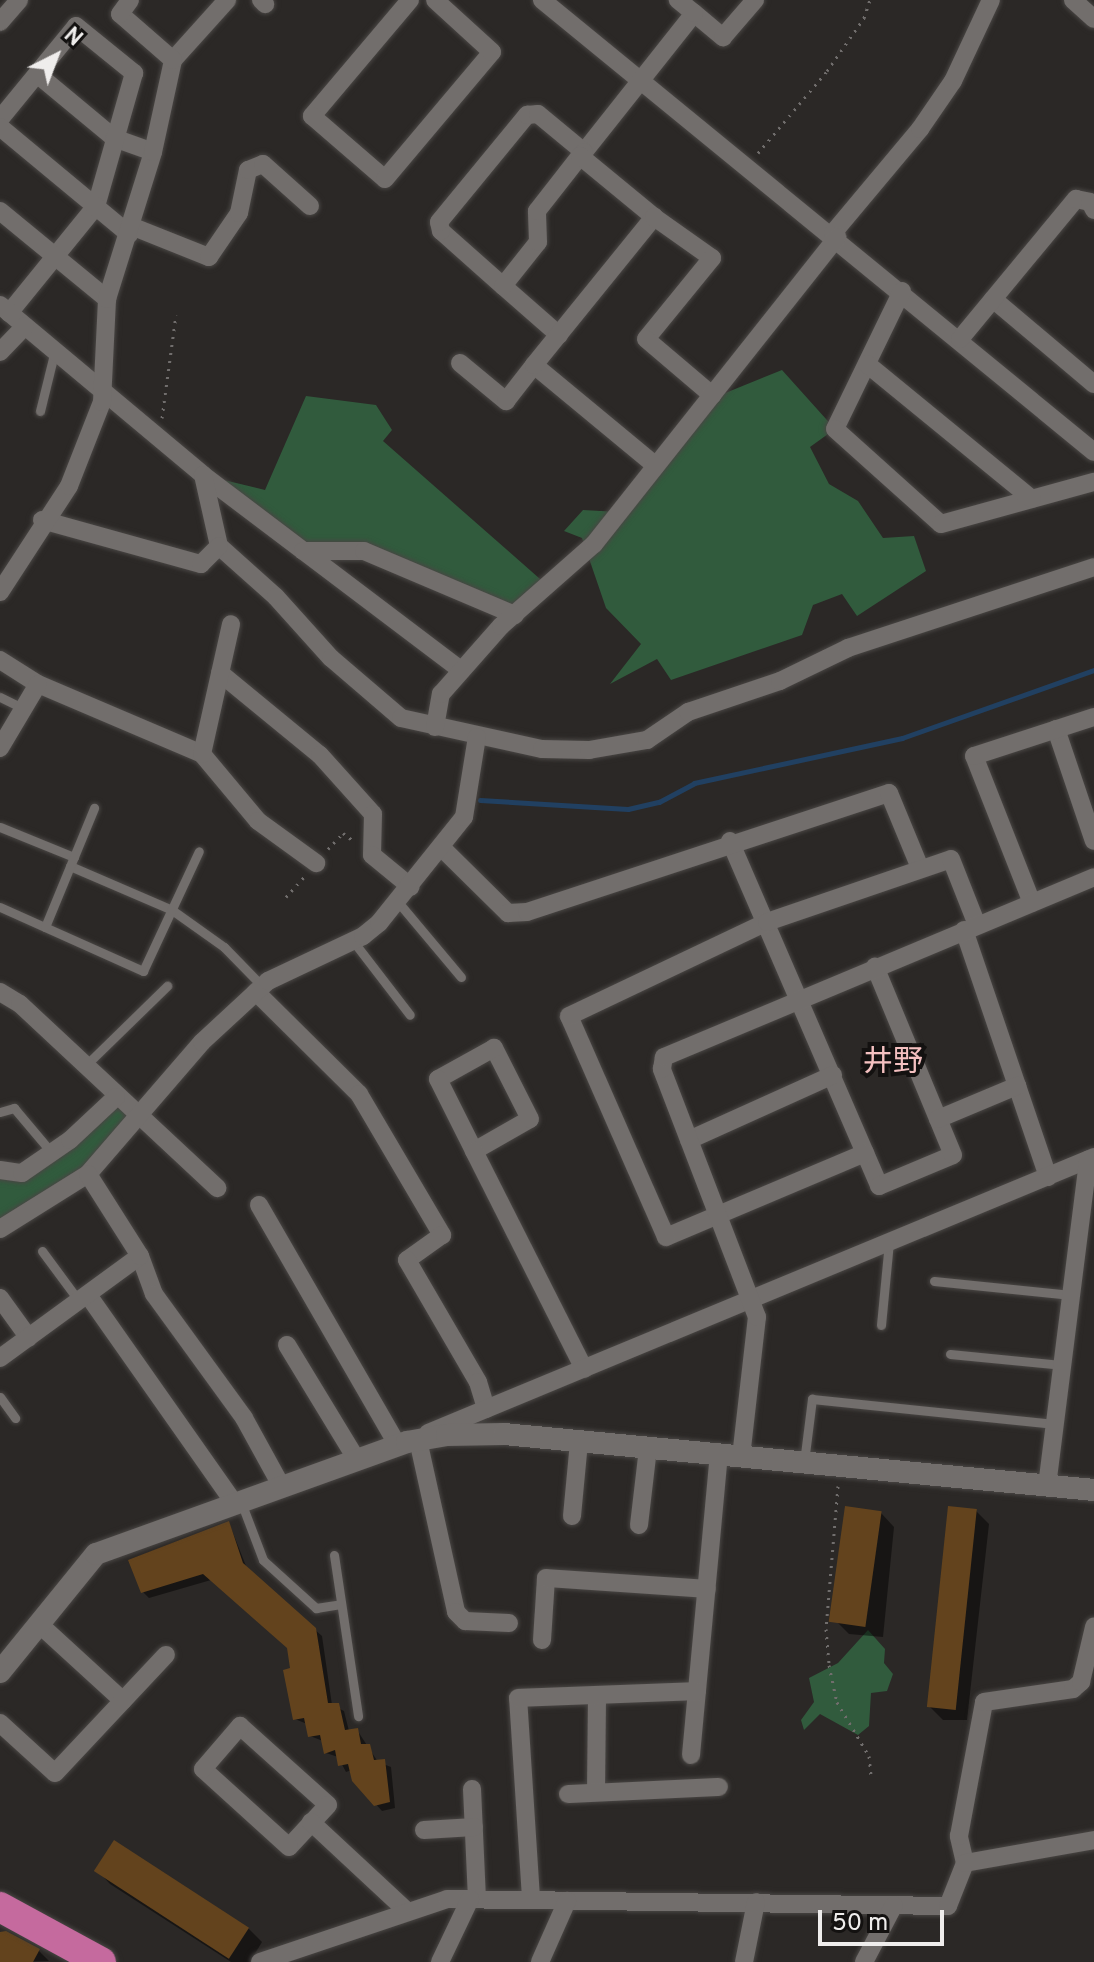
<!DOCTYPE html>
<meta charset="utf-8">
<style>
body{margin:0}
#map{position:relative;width:1094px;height:1962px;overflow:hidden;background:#2b2826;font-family:Overpass,"Noto Sans JP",sans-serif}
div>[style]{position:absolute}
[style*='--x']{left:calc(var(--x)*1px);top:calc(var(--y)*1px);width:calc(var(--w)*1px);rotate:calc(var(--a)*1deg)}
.forest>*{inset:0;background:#315b3d}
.shadow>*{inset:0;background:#0007}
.stream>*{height:5px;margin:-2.5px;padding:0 2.5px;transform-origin:2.5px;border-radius:2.5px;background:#214061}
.building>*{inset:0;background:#63431d;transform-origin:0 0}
.path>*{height:3px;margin-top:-1.5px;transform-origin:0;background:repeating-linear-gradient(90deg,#716e6d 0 2px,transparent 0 8px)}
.roads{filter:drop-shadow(0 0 2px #494644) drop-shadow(0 0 2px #494644)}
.service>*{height:9px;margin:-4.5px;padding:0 4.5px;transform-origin:4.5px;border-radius:4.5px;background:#726e6c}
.minor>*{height:18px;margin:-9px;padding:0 9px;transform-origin:9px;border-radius:9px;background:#726e6c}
.tertiary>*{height:22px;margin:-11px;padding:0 11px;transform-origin:11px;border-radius:11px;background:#726e6c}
.trunk>*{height:30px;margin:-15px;padding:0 15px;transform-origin:15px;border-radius:15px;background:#c56a9e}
span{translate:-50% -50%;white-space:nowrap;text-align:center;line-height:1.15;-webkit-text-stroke:8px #131110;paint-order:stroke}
.quarter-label{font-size:30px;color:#f4c0c0}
.north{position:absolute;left:16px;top:16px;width:80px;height:80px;-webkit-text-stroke:6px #131110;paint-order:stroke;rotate:42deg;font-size:22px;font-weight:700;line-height:32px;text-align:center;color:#efedec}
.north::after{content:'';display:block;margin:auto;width:28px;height:36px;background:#efedec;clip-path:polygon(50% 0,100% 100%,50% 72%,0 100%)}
.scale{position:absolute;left:818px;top:1910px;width:126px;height:36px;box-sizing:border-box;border:4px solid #efedec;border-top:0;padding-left:10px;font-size:24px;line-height:28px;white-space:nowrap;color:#efedec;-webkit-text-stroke:6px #131110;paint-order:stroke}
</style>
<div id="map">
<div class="forest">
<i style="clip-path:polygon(782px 370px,835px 429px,810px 447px,829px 484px,858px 501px,883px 538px,914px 536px,926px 571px,857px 616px,842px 594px,813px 605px,802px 635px,671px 680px,657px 659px,610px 684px,641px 644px,606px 608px,582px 538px,564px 531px,583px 510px,619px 512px,708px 400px)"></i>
<i style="clip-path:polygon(306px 396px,376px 405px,392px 430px,383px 441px,548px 586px,515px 615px,364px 551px,303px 551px,203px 475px,265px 490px)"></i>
<i style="clip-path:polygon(116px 1097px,137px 1117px,88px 1174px,0 1229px,0 1162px,17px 1165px,58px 1148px)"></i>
<i style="clip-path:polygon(868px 1630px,885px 1649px,884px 1663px,893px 1674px,887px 1691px,871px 1693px,869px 1726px,858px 1735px,820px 1714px,804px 1730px,801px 1720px,814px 1702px,809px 1678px,838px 1663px)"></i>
</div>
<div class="shadow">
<i style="clip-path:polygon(976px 1511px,989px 1524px,967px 1720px,943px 1720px,930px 1707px)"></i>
<i style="clip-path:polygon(881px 1513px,894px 1527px,883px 1637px,849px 1634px,836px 1621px)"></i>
<i style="clip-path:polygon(229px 1523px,248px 1571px,322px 1636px,332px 1705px,344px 1711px,349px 1731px,357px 1730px,378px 1762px,391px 1767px,395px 1808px,382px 1811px,354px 1780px,352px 1770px,346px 1772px,338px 1757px,326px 1753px,323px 1741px,310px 1736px,307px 1724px,295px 1719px,289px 1648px,211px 1580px,149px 1598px,143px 1592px)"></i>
<i style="clip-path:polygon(115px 1842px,249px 1929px,262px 1942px,250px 1962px,231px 1962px,110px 1884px,97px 1870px)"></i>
<i style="clip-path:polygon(0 1943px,39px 1951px,49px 1961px,0 1962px)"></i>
</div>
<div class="stream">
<i style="--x:480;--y:800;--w:148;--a:3.5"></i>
<i style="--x:628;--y:809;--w:32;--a:-13"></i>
<i style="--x:659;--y:802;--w:40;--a:-28"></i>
<i style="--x:694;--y:783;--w:213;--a:-12.2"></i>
<i style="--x:902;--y:738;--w:204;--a:-19.5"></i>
</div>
<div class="building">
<i style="left:845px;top:1506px;width:37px;height:117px;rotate:8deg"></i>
<i style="left:948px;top:1506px;width:29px;height:202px;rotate:6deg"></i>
<i style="clip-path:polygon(229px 1521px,243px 1563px,316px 1628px,328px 1703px,339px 1703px,345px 1730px,358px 1728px,361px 1744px,370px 1744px,374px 1760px,385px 1759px,390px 1802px,374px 1806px,352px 1781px,348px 1764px,338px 1766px,335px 1750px,324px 1754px,320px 1735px,308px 1737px,304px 1718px,293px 1720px,283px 1670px,290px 1668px,287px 1648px,203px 1574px,141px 1593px,128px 1560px)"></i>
<i style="left:114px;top:1840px;width:161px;height:37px;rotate:33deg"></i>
<i style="clip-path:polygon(6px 1931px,40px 1949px,33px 1962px,0 1962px,0 1932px)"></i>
</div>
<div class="path">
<i style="--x:758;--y:153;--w:107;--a:-49.9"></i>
<i style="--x:827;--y:71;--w:65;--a:-55.1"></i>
<i style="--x:864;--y:18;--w:19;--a:-72"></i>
<i style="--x:162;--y:418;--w:104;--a:-82.3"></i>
<i style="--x:328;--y:849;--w:22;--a:-47"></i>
<i style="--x:343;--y:833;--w:15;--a:37"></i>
<i style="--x:286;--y:897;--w:28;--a:-48"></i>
<i style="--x:838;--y:1486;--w:144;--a:94.8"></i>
<i style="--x:826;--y:1629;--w:36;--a:85"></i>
<i style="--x:829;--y:1665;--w:38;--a:78"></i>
<i style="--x:837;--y:1702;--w:63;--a:59.3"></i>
<i style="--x:869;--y:1756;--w:20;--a:84"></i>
</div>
<div class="roads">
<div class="service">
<i style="--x:40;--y:411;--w:63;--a:-76.2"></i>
<i style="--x:0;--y:697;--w:25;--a:26"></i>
<i style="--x:0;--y:827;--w:80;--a:22.1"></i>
<i style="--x:70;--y:866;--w:111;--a:23.3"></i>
<i style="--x:172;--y:910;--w:64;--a:35.4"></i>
<i style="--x:224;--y:947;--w:54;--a:45.7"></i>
<i style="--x:398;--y:902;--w:98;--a:50"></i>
<i style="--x:0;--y:907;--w:157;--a:24.1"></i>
<i style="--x:143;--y:971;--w:132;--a:-65"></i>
<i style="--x:45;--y:927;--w:129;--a:-67.6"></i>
<i style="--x:353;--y:941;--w:93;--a:52.4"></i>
<i style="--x:85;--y:1066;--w:115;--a:-44.3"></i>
<i style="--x:0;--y:1112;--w:15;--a:-16"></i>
<i style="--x:14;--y:1108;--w:59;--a:49.8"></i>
<i style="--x:42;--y:1251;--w:62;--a:53.5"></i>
<i style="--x:934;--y:1281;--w:138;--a:5.8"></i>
<i style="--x:881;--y:1325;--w:83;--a:-84.5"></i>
<i style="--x:950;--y:1354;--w:114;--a:5.6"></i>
<i style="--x:0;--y:1397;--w:26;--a:54"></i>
<i style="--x:804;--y:1462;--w:64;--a:-82.8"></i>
<i style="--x:812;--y:1399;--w:244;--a:5.9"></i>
<i style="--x:241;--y:1502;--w:62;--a:69.2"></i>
<i style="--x:263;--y:1560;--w:72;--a:42.2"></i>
<i style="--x:316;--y:1608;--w:25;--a:-9"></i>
<i style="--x:334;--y:1555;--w:163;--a:81.5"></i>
</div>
<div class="minor">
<i style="--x:261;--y:0;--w:6;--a:45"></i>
<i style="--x:410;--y:0;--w:152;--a:130.2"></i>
<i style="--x:312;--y:116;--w:96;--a:40.8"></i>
<i style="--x:385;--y:179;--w:166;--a:-49.9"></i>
<i style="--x:492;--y:52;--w:77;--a:-137.6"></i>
<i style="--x:542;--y:0;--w:713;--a:39.31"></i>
<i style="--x:1073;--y:0;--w:28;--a:42"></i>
<i style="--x:694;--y:13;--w:38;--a:40"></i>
<i style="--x:723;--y:37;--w:49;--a:-49.1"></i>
<i style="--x:0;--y:22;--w:29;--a:-49"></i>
<i style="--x:173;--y:60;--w:81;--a:-48"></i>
<i style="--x:37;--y:74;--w:100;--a:39.7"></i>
<i style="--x:114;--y:138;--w:41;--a:19.7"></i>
<i style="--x:0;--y:119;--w:120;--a:-50.7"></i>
<i style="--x:76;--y:26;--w:75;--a:39"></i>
<i style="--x:134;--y:73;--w:138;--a:105.9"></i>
<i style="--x:96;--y:206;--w:138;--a:129.1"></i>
<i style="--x:0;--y:127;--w:168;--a:39.7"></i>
<i style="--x:584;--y:152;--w:177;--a:-51.6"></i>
<i style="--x:694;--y:13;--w:21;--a:-141"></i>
<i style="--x:0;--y:211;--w:139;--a:39.4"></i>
<i style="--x:131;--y:226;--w:84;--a:21.7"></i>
<i style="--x:209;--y:257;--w:53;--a:-55.7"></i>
<i style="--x:239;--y:213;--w:44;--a:-78.2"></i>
<i style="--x:248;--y:170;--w:16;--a:-22"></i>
<i style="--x:263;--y:164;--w:63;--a:41.8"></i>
<i style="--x:833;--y:233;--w:136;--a:-50.1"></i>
<i style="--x:920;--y:129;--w:58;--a:-55.5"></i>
<i style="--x:953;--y:81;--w:89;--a:-64.9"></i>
<i style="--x:503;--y:286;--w:83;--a:-138.4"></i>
<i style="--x:441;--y:231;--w:9;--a:-103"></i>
<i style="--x:439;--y:222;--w:139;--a:-50.6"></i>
<i style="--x:527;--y:115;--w:11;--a:-5"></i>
<i style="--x:538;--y:114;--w:60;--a:39.6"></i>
<i style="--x:584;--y:152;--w:6;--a:135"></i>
<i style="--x:902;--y:291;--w:153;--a:115.9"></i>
<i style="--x:835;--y:429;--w:142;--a:41.9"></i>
<i style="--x:941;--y:524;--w:159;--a:-15.4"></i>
<i style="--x:993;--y:299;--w:132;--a:40.1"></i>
<i style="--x:0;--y:305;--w:265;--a:39.9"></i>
<i style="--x:203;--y:475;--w:323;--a:37.1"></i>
<i style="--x:559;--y:335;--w:74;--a:-138.8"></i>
<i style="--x:503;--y:286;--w:56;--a:-51.5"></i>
<i style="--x:538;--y:242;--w:31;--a:-92"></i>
<i style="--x:537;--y:211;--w:70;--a:-52"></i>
<i style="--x:580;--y:156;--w:96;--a:39.5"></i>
<i style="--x:960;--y:339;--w:182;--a:-50.4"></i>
<i style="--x:1076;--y:199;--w:14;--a:12"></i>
<i style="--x:1090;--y:202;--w:9;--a:63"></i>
<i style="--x:0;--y:352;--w:36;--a:-46"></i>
<i style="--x:460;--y:363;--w:60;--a:39.6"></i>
<i style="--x:506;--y:401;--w:46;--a:-52.1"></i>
<i style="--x:534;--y:365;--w:158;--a:39.6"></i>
<i style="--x:867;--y:364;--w:213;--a:39.3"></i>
<i style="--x:534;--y:365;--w:191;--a:-51"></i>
<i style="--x:654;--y:217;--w:71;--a:35.3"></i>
<i style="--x:712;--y:258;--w:104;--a:129.2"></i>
<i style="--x:646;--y:339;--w:87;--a:40.3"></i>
<i style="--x:203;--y:475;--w:73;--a:77.3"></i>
<i style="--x:219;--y:546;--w:76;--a:41.8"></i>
<i style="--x:276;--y:597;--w:82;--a:48"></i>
<i style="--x:331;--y:658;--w:92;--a:40.6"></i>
<i style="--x:401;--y:718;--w:144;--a:12.4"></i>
<i style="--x:542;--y:749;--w:47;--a:1.2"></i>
<i style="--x:589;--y:750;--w:59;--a:-9.8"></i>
<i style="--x:647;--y:740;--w:50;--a:-34.3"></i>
<i style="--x:688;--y:712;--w:97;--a:-18.6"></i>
<i style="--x:780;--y:681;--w:76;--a:-25.9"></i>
<i style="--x:848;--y:648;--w:259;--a:-18.2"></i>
<i style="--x:42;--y:520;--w:165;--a:15.5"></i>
<i style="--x:201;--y:564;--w:25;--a:-45"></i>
<i style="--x:303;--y:551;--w:61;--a:0"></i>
<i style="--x:364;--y:551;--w:164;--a:23"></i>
<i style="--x:0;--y:592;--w:126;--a:-56.9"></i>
<i style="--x:69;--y:486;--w:90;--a:-68.6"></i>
<i style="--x:102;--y:402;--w:103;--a:-87.2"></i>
<i style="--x:107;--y:299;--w:154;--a:-72.6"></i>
<i style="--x:153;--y:152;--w:94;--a:-77.7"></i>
<i style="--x:173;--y:60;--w:70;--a:-139"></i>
<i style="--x:120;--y:14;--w:17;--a:-54"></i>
<i style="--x:0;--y:660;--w:45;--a:32.3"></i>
<i style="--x:38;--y:684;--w:178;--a:23.1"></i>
<i style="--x:202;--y:754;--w:87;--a:50.1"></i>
<i style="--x:258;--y:821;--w:72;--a:35.9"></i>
<i style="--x:220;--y:673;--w:129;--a:39.4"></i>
<i style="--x:320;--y:755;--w:79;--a:48.1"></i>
<i style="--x:373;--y:814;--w:41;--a:91.4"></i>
<i style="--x:372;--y:855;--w:50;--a:39.4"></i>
<i style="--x:435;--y:727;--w:34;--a:-80"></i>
<i style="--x:441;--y:694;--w:91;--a:-48.6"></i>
<i style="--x:501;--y:626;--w:124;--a:-41.4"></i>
<i style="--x:594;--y:544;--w:392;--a:-51.6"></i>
<i style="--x:1056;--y:729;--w:118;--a:71.3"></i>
<i style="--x:0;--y:748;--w:74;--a:-59.3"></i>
<i style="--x:202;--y:754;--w:133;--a:-77.4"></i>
<i style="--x:730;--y:841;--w:376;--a:66.6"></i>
<i style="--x:879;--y:1186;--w:80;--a:-22.7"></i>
<i style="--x:953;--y:1155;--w:204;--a:-112.5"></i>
<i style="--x:442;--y:848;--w:93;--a:44.6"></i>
<i style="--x:508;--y:913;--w:19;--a:-3"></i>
<i style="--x:527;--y:912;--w:381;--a:-18.2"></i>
<i style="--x:889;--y:793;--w:81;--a:67.5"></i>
<i style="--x:1032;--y:903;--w:158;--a:-111.5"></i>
<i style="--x:974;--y:756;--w:126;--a:-18"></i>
<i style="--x:964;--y:930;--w:261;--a:71.2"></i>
<i style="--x:0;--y:992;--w:23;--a:31"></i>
<i style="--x:20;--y:1004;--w:270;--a:43"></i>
<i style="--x:256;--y:992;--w:145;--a:44.7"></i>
<i style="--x:359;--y:1094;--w:164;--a:59.5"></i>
<i style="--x:442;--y:1235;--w:43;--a:144.5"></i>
<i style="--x:407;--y:1260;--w:141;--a:59.8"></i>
<i style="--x:478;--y:1382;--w:28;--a:73"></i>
<i style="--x:938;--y:1119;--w:86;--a:-22.7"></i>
<i style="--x:689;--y:1140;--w:158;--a:-24.3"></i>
<i style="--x:474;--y:1151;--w:64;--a:-29.7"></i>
<i style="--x:530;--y:1119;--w:80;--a:-116.9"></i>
<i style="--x:494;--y:1048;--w:64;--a:151"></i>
<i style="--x:438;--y:1079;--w:80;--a:63.4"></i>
<i style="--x:474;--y:1151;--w:244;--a:63.2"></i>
<i style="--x:865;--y:1153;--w:216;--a:157.1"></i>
<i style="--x:666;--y:1237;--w:241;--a:-113.7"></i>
<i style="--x:569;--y:1016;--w:219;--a:-25.4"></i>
<i style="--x:767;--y:922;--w:194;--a:-18.9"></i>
<i style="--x:951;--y:859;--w:71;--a:68.5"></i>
<i style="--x:0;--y:1170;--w:22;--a:8"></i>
<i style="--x:22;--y:1173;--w:58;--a:-34.5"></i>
<i style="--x:70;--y:1140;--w:63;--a:-43.1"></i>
<i style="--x:259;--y:1205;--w:278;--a:60"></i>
<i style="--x:0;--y:1229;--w:104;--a:-32"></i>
<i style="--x:88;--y:1174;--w:174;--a:-49.2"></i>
<i style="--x:202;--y:1042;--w:90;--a:-42.7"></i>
<i style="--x:268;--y:981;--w:105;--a:-25.3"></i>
<i style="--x:363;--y:936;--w:21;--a:-39"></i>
<i style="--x:379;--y:923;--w:136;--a:-51.3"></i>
<i style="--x:464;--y:817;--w:81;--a:-80.8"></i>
<i style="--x:140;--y:1256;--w:40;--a:69.8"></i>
<i style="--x:154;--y:1294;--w:153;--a:54"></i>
<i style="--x:244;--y:1418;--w:79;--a:61.2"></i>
<i style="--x:88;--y:1295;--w:256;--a:54.9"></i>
<i style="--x:0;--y:1298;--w:49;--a:54.1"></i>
<i style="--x:287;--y:1345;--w:135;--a:58.7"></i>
<i style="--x:0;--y:1358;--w:173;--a:-36.1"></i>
<i style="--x:140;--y:1256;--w:97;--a:-122.4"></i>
<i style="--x:428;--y:1433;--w:721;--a:-22.51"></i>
<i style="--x:418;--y:1440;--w:176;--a:77.5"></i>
<i style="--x:456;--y:1612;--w:13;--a:45"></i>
<i style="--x:465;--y:1621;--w:44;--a:2.6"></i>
<i style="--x:741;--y:1457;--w:141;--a:-83.5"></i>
<i style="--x:757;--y:1317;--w:266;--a:-111"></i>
<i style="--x:662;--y:1069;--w:12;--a:-81"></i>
<i style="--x:664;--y:1057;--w:466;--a:-22.7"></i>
<i style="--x:1047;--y:1486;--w:329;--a:-82.8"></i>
<i style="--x:572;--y:1516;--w:74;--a:-84.6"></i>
<i style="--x:639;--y:1525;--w:78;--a:-83.3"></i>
<i style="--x:38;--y:1623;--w:115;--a:42.5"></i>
<i style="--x:542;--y:1640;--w:62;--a:-86.3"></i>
<i style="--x:546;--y:1578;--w:161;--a:3.9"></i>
<i style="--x:0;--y:1723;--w:74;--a:42.3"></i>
<i style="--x:55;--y:1773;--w:162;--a:-46.8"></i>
<i style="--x:240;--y:1726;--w:118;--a:41.9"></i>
<i style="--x:328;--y:1805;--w:57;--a:132.9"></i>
<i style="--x:289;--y:1847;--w:116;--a:-137.8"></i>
<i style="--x:203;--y:1769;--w:57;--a:-49.3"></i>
<i style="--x:691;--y:1755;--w:301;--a:-84.7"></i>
<i style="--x:472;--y:1789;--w:110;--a:87.4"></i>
<i style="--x:596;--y:1792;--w:97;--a:-89.4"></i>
<i style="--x:568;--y:1794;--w:151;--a:-2.7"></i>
<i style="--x:311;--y:1822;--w:132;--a:42.9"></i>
<i style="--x:424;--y:1830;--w:50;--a:-3.4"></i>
<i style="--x:965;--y:1863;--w:28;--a:-103"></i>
<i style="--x:959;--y:1836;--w:136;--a:-79.4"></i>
<i style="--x:984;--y:1702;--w:90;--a:-8.3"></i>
<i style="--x:1073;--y:1689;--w:11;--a:-41"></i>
<i style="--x:1081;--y:1682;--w:57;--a:-76.7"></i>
<i style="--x:531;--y:1898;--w:200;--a:-93.7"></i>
<i style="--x:518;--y:1698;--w:179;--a:-2.2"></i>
<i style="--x:260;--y:1962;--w:197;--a:-18.6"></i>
<i style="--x:447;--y:1899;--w:501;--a:0.8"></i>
<i style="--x:948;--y:1906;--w:46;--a:-68.4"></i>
<i style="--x:965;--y:1863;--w:131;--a:-10.1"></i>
<i style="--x:440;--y:1962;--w:70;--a:-64.5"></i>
<i style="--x:540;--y:1962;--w:67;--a:-66.1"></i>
<i style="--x:744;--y:1962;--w:61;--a:-78.7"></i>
<i style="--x:864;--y:1962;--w:64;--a:-62.2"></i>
</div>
<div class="tertiary">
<i style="--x:0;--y:1672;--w:152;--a:-50.9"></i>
<i style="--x:96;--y:1554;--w:331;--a:-19.8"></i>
<i style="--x:407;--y:1442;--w:41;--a:-9.9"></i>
<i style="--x:447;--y:1435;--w:57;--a:-1"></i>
<i style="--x:504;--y:1434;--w:593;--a:5.42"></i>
</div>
<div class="trunk">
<i style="--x:0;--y:1907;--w:115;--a:28.6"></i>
</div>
</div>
<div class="quarter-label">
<span style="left:893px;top:1064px">井野</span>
</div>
<div class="north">N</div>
<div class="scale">50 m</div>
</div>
